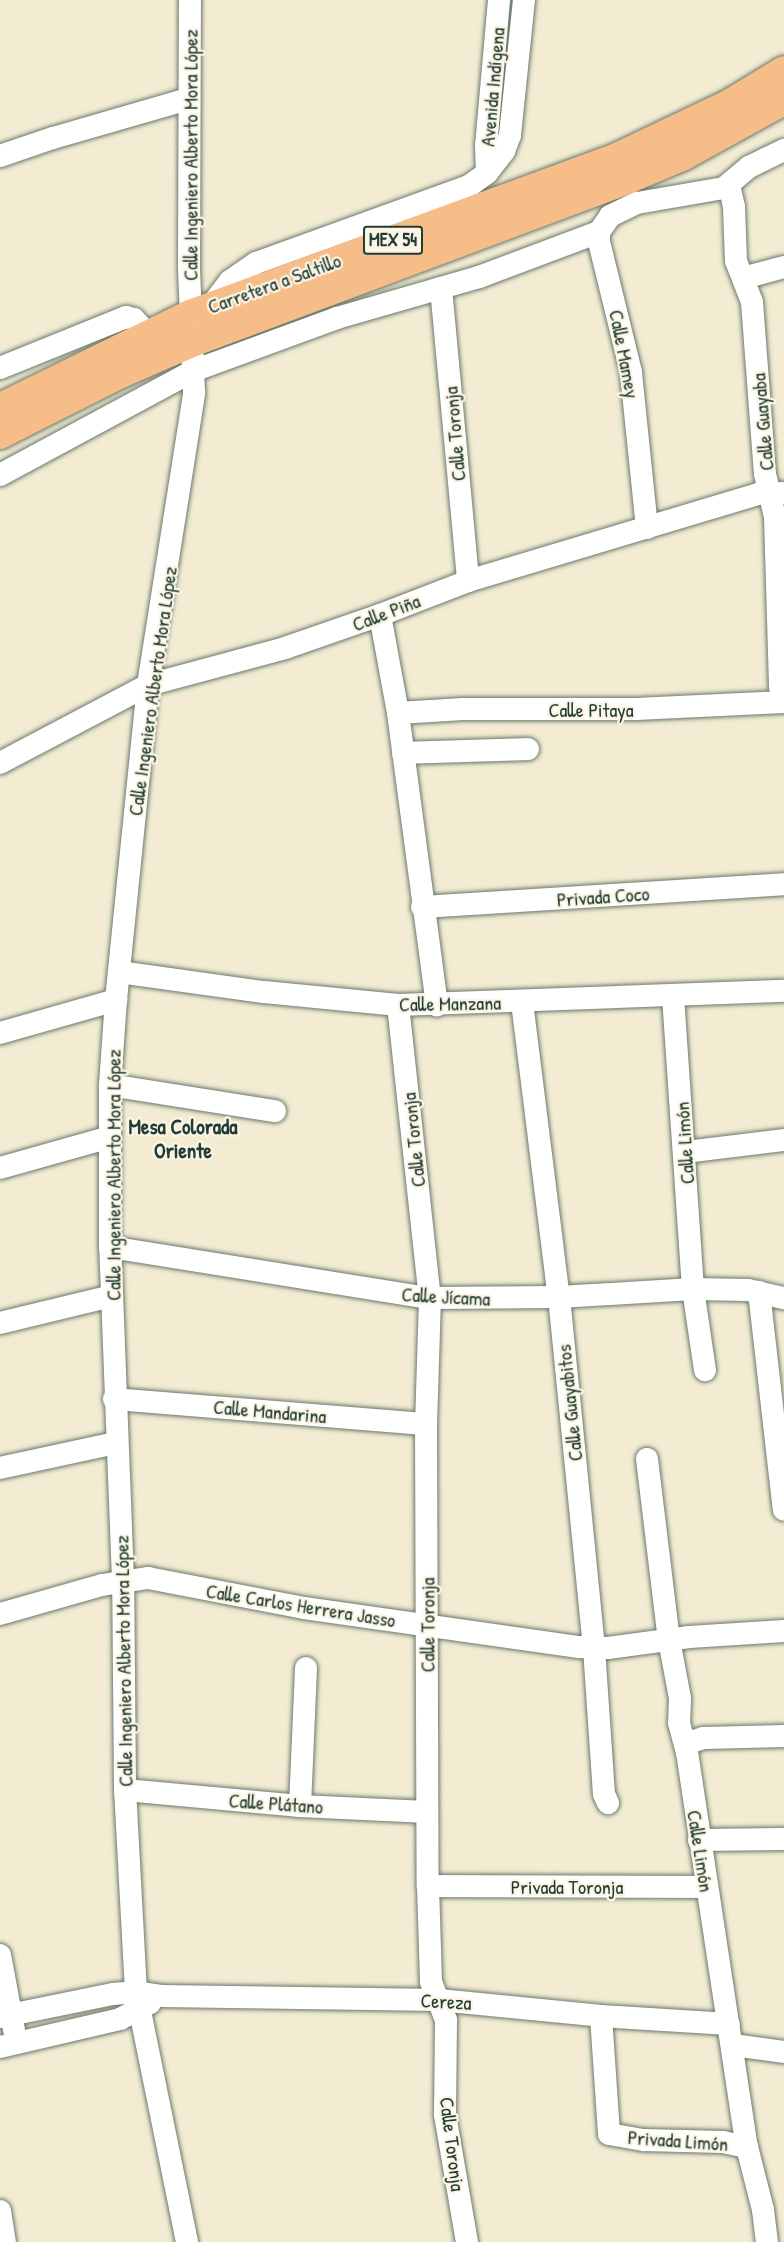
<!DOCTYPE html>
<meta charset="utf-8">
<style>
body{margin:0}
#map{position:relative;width:784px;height:2242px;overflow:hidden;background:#f3ecd3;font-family:"Patrick Hand",sans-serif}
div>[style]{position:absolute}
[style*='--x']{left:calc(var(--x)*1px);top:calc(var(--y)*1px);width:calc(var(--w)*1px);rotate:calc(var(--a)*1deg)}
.roads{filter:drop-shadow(0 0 2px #697a6c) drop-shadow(0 0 2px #697a6c)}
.minor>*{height:22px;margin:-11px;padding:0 11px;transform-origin:11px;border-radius:11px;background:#fff}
.major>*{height:28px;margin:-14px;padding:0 14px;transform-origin:14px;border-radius:14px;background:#f7bd88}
span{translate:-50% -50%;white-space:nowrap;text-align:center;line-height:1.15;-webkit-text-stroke:4.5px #fcf5e5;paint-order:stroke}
.shield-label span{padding:2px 4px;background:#fcf5e5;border:2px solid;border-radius:4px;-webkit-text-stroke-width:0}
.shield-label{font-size:18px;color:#1f3d34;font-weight:700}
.street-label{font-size:20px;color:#1f3d34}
.neighbourhood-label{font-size:21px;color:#1f3d34;font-weight:700}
</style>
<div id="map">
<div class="roads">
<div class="minor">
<i style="--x:0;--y:156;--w:56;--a:-18.8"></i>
<i style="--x:53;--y:138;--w:141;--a:-16.1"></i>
<i style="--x:487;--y:173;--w:27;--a:-92"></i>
<i style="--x:486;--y:146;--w:147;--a:-84.9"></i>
<i style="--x:729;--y:185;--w:23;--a:77"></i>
<i style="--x:734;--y:207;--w:54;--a:87.9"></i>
<i style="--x:736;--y:261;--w:44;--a:68.7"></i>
<i style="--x:752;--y:302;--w:172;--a:85.7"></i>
<i style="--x:765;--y:474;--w:44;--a:76.9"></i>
<i style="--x:775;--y:517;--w:170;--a:88.3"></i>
<i style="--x:780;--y:687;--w:11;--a:68"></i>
<i style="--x:743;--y:278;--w:42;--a:-15"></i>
<i style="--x:441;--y:288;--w:294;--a:84.7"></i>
<i style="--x:211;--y:306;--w:31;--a:-53"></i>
<i style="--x:230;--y:281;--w:32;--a:-35"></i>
<i style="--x:256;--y:263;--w:226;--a:-19.9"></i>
<i style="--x:469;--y:186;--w:22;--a:-36"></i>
<i style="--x:487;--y:173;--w:28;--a:-52"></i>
<i style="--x:504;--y:151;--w:17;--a:-69"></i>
<i style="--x:510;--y:135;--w:136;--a:-84.1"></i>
<i style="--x:0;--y:368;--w:136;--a:-22"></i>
<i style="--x:126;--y:317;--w:8;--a:14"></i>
<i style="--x:134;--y:319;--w:19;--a:47"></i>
<i style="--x:0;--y:475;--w:219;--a:-28.3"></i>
<i style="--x:193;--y:371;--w:153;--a:-20.2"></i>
<i style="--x:337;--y:318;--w:148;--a:-16.1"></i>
<i style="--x:479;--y:277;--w:128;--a:-20.6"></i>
<i style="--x:647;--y:528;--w:157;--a:-95.9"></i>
<i style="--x:631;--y:372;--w:134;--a:-103.8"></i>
<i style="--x:599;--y:242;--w:10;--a:-90"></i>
<i style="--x:599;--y:232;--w:19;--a:-55"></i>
<i style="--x:610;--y:216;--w:30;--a:-26"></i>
<i style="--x:637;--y:203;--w:88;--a:-9.8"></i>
<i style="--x:724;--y:188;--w:33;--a:-40"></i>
<i style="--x:749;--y:167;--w:39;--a:-26"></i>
<i style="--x:380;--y:615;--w:100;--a:79.6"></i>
<i style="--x:398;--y:713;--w:295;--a:82.4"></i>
<i style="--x:398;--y:713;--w:65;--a:-3.5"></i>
<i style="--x:463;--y:709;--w:173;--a:0"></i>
<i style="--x:636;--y:709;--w:148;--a:-2.7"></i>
<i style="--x:403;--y:753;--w:125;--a:-1.8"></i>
<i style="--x:0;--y:763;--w:167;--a:-27.8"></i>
<i style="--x:148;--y:685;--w:142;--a:-15.1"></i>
<i style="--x:285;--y:648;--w:101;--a:-19.2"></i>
<i style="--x:380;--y:615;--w:94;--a:-21.1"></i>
<i style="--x:468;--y:581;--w:303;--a:-16.7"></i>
<i style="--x:758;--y:494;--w:26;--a:-2"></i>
<i style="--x:422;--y:907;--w:363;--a:-3.6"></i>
<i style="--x:119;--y:972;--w:146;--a:7.9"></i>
<i style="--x:264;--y:992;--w:135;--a:5.5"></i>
<i style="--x:398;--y:1005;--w:386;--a:-2.1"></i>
<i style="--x:673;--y:996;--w:294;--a:86.1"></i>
<i style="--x:693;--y:1289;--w:82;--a:81.6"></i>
<i style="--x:522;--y:1002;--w:297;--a:82.9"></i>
<i style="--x:559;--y:1297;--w:353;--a:84.3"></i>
<i style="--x:594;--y:1648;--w:146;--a:86.1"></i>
<i style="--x:604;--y:1794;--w:10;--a:66"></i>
<i style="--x:398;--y:1005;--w:295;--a:83.8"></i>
<i style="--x:430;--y:1298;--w:126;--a:91.8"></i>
<i style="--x:426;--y:1424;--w:462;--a:89.8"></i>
<i style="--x:428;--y:1886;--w:96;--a:88.2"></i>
<i style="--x:431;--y:1982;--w:41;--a:68.5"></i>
<i style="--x:446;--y:2020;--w:95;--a:90.6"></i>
<i style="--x:445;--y:2115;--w:129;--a:80.2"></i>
<i style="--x:0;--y:1033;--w:121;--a:-15.9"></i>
<i style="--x:110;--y:1085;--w:167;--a:9"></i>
<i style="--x:685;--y:1152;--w:100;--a:-6.9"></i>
<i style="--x:0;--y:1168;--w:114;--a:-15.7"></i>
<i style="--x:110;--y:1247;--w:324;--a:9.1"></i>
<i style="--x:430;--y:1298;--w:129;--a:-0.4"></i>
<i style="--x:559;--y:1297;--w:134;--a:-3.4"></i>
<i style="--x:693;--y:1289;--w:55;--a:1"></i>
<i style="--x:748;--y:1290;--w:37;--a:13"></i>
<i style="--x:759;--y:1292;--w:219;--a:83.5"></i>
<i style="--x:0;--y:1323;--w:115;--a:-13.6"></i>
<i style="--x:114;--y:1399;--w:313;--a:4.6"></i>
<i style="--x:647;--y:1459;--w:182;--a:83.1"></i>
<i style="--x:669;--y:1640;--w:59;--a:79.3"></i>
<i style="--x:680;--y:1698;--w:25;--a:92"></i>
<i style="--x:679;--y:1723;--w:30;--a:75"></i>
<i style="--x:687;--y:1752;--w:400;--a:81.4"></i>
<i style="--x:747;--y:2147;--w:65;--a:75.7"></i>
<i style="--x:763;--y:2210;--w:32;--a:83"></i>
<i style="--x:0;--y:1468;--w:119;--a:-12.2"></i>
<i style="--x:0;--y:1614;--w:106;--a:-15.9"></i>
<i style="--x:102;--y:1585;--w:47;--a:-8.7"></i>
<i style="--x:148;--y:1578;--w:159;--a:10.9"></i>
<i style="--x:304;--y:1608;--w:278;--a:8.1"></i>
<i style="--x:579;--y:1647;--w:29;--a:2"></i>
<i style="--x:608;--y:1648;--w:82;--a:-7.7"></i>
<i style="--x:689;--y:1637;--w:95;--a:-3.6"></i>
<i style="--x:685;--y:1744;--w:20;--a:-18"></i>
<i style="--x:704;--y:1738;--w:80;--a:-1.4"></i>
<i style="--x:125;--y:1790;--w:176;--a:5.2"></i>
<i style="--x:300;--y:1806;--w:127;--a:2.7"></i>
<i style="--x:300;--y:1806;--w:138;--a:-87.5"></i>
<i style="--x:699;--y:1840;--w:85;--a:-0.7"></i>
<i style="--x:428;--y:1886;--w:278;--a:0.2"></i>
<i style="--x:0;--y:1955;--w:76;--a:79.4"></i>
<i style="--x:601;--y:2016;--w:118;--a:86.1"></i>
<i style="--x:609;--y:2134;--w:36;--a:10"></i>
<i style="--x:644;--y:2140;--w:79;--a:1.5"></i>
<i style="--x:723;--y:2142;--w:25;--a:12"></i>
<i style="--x:0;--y:2017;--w:115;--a:-11.5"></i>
<i style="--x:113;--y:1994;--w:23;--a:-5"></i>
<i style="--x:136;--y:1992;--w:25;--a:9"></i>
<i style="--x:161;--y:1996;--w:278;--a:0.8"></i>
<i style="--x:439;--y:2000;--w:163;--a:5.6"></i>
<i style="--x:601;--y:2016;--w:128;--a:3.6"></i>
<i style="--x:733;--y:2045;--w:51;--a:7.8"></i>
<i style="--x:0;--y:2047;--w:123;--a:-13.1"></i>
<i style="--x:120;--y:2019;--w:34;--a:-28"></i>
<i style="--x:0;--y:2211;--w:31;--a:81"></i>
<i style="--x:187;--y:2242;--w:255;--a:-101.5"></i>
<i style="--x:136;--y:1992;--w:202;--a:-93.1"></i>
<i style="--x:125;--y:1790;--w:210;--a:-90.5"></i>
<i style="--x:123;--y:1580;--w:333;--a:-92.2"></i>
<i style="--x:110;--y:1247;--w:162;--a:-90"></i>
<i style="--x:110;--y:1085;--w:85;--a:-86"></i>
<i style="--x:116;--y:1000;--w:317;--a:-84.2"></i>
<i style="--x:148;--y:685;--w:296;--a:-81"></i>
<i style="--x:194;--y:393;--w:127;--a:-92.3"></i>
<i style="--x:189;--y:266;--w:266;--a:-89.8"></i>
</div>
<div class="major">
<i style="--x:0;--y:407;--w:212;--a:-26.1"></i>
<i style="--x:190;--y:314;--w:455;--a:-20.2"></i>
<i style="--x:617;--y:157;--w:125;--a:-25.5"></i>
<i style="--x:730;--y:103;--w:63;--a:-31.4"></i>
<i style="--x:0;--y:435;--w:138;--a:-26.8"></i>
<i style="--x:123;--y:373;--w:75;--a:-23.5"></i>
<i style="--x:192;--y:343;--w:465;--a:-20.5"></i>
<i style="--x:627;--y:180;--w:62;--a:-22.8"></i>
<i style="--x:684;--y:156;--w:114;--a:-28.8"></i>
</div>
</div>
<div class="shield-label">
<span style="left:393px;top:240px">MEX 54</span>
</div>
<div class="street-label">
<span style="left:492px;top:87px;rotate:-85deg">Avenida Indígena</span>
<span style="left:190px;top:155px;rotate:-90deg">Calle Ingeniero Alberto Mora López</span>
<span style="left:274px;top:283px;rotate:-20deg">Carretera a Saltillo</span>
<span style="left:625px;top:354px;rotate:79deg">Calle Mamey</span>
<span style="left:762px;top:422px;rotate:-95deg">Calle Guayaba</span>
<span style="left:454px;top:434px;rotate:-95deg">Calle Toronja</span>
<span style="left:386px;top:612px;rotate:-21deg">Calle Piña</span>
<span style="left:152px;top:691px;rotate:-82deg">Calle Ingeniero Alberto Mora López</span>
<span style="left:591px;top:709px">Calle Pitaya</span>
<span style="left:603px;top:896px;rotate:-4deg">Privada Coco</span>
<span style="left:450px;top:1003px;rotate:-1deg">Calle Manzana</span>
<span style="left:413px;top:1140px;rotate:-96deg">Calle Toronja</span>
<span style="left:684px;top:1143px;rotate:-94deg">Calle Limón</span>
<span style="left:113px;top:1175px;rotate:-90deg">Calle Ingeniero Alberto Mora López</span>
<span style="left:446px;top:1296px;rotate:3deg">Calle Jícama</span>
<span style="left:569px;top:1403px;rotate:-96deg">Calle Guayabitos</span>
<span style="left:270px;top:1411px;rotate:5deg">Calle Mandarina</span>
<span style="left:301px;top:1605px;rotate:9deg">Calle Carlos Herrera Jasso</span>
<span style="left:427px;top:1625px;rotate:-90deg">Calle Toronja</span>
<span style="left:123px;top:1661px;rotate:-91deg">Calle Ingeniero Alberto Mora López</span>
<span style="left:276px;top:1803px;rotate:4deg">Calle Plátano</span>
<span style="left:701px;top:1851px;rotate:81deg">Calle Limón</span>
<span style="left:567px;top:1886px">Privada Toronja</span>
<span style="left:446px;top:2001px;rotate:3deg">Cereza</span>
<span style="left:678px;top:2140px;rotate:4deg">Privada Limón</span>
<span style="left:453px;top:2144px;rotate:83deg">Calle Toronja</span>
</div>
<div class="neighbourhood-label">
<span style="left:183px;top:1139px">Mesa Colorada<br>Oriente</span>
</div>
</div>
